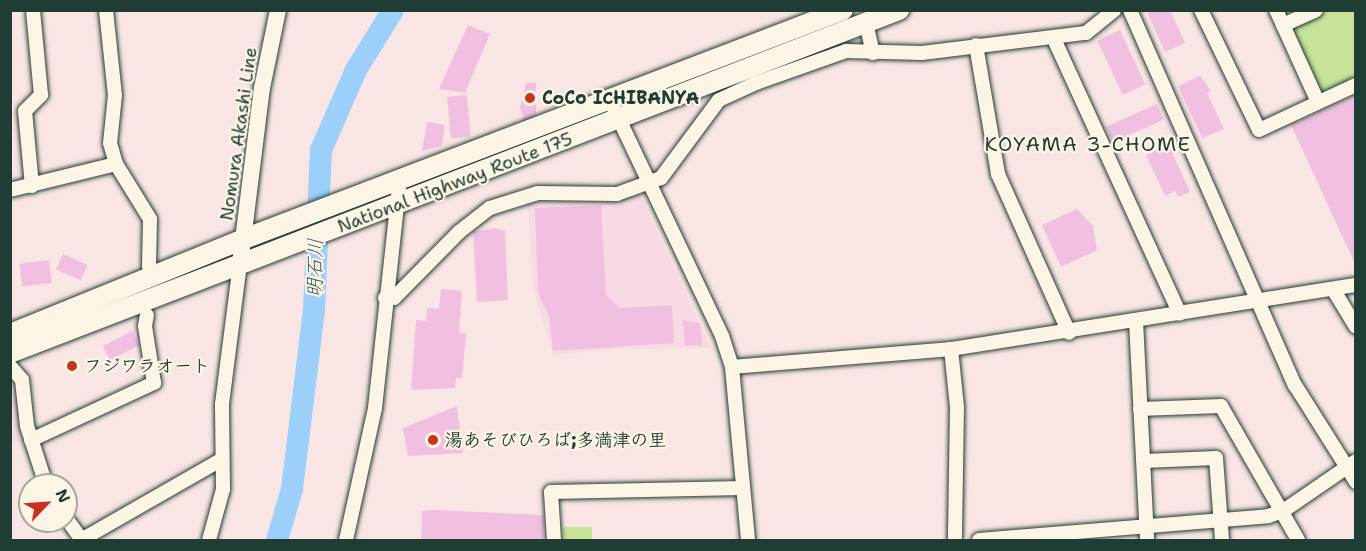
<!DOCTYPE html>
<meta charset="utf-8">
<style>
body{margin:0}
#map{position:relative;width:1366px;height:551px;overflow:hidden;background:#f9e5e4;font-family:"Shantell Sans","Klee One",sans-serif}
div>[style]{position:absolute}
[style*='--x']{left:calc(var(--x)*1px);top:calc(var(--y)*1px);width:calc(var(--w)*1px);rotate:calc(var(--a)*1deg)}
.built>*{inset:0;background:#f7dae3}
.green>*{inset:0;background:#c9e299;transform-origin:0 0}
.river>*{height:22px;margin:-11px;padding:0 11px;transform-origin:11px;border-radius:11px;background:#9cd0fa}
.building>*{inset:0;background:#f1c0e0;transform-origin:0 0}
.roads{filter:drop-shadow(0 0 2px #1f3d34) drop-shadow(0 0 2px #1f3d34)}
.minor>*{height:14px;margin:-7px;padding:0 7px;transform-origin:7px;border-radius:7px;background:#fcf5e5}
.major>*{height:16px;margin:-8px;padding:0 8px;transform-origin:8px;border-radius:8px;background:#fcf5e5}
.highway>*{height:20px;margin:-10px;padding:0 10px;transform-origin:10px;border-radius:10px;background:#fcf5e5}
.dots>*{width:16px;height:16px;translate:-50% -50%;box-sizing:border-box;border:3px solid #fcf5e5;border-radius:50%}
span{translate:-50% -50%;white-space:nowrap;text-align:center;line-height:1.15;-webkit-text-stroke:4.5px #fcf5e5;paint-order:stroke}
.poi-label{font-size:18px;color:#1f3d34;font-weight:700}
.left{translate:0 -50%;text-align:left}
.street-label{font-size:18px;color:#1f3d34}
.neighbourhood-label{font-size:20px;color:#1f3d34;letter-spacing:1.5px}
.water-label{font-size:20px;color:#385a5c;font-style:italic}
.frame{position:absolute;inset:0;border:12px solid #1f3d34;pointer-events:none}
.north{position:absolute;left:18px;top:473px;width:60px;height:60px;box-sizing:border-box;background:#fcf5e5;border:2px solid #a4ab9e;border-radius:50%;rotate:65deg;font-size:16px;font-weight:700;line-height:24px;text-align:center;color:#1f3d34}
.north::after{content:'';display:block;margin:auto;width:21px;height:27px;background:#c8321e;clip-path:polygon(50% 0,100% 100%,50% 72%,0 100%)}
</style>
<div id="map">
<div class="built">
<i style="clip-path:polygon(639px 193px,711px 348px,613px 349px,553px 355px,533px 287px,528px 202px,600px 201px)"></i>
<i style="clip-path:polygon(10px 375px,16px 381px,26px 441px,11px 443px)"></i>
</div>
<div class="green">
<i style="clip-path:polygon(1328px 11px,1355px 11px,1355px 79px,1326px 92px,1315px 89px,1292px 34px,1295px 26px)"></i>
<i style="left:563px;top:527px;width:29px;height:13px"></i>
</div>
<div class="river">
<i style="--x:277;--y:540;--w:53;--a:-73.6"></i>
<i style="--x:292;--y:489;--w:181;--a:-83"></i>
<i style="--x:314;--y:309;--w:159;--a:-87.5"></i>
<i style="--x:321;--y:150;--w:87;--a:-66.4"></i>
<i style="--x:356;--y:70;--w:70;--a:-58.3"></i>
</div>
<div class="building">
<i style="clip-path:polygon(1146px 10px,1170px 10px,1185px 43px,1165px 52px)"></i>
<i style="clip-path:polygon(468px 25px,490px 34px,465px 93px,439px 89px)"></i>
<i style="left:1120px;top:30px;width:60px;height:25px;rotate:65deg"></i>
<i style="clip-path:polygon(1200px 76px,1211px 91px,1207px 93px,1224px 129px,1202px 138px,1178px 86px)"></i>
<i style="clip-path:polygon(526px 83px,536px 83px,536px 115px,524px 121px,520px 107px)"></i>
<i style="left:467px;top:95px;width:42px;height:20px;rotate:85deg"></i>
<i style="clip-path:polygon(1356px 95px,1356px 266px,1291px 125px)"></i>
<i style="left:1157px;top:104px;width:17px;height:56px;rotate:66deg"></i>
<i style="clip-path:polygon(427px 122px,445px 125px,442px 146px,422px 151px)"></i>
<i style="clip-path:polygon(1169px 145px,1190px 192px,1178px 197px,1175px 191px,1165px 196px,1146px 155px)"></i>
<i style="clip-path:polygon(601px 205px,606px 295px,620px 308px,672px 305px,674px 343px,553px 351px,549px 316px,538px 294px,535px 208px)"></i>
<i style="clip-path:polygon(1077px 209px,1093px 226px,1097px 250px,1061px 267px,1042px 225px)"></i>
<i style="clip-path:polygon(495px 228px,505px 231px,508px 300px,477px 302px,473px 232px)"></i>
<i style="left:63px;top:254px;width:27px;height:17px;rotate:24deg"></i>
<i style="left:49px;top:260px;width:23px;height:30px;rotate:83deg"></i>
<i style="clip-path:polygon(441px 289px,462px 291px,459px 332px,466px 334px,462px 378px,456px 378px,455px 388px,411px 390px,416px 320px,426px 321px,427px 308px,439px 309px)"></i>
<i style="clip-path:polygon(683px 320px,700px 323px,702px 345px,685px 346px)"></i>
<i style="left:132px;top:331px;width:16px;height:33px;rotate:63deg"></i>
<i style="clip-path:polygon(457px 406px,463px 453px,408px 456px,403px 428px)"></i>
<i style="clip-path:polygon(434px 510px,544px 515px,544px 540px,421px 540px,422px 511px)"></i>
</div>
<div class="roads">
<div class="minor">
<i style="--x:106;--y:10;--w:85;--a:84"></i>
<i style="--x:115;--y:95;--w:48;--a:95.9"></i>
<i style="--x:110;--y:143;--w:22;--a:74"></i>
<i style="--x:116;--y:164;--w:65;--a:58.3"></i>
<i style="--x:150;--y:219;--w:48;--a:91.2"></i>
<i style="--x:1130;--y:10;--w:410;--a:66.3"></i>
<i style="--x:1295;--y:385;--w:115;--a:57.8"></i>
<i style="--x:1201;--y:10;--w:133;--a:64.2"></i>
<i style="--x:1259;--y:130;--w:107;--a:-24.9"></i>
<i style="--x:1276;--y:10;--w:17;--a:65"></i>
<i style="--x:1283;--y:25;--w:36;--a:-24"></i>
<i style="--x:866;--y:23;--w:31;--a:77"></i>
<i style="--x:1283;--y:25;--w:85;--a:65.6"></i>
<i style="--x:1054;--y:39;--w:302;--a:65.4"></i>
<i style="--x:976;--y:45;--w:131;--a:80.3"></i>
<i style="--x:998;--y:174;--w:174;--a:65.9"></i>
<i style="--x:609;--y:98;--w:263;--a:64.6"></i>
<i style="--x:722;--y:336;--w:33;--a:72"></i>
<i style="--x:732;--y:367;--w:174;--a:84.7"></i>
<i style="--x:32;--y:186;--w:75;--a:-95.3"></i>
<i style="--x:25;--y:111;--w:23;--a:-45"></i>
<i style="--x:41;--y:95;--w:85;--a:-95.4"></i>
<i style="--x:10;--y:190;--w:109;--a:-13.8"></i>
<i style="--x:1333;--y:289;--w:44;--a:58.8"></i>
<i style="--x:385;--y:298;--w:9;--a:0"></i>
<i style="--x:394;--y:298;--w:93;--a:-45.4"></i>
<i style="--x:459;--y:232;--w:39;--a:-38"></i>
<i style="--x:490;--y:208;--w:50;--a:-17.4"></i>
<i style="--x:538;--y:193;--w:79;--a:0.7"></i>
<i style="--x:617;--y:194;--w:47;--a:-20"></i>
<i style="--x:661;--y:178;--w:97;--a:-53.4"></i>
<i style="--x:719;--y:100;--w:41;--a:-24.7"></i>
<i style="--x:756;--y:83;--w:96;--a:-19.6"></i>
<i style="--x:846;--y:51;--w:76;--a:1.5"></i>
<i style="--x:922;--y:53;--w:165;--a:-7"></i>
<i style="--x:1086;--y:33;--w:36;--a:-39"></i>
<i style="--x:1136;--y:321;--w:219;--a:87.1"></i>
<i style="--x:951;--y:349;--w:58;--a:84.1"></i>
<i style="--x:957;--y:407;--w:133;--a:90.9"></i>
<i style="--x:10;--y:366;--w:18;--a:49"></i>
<i style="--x:22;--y:380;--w:46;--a:83.8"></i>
<i style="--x:27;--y:426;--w:62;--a:72.1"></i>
<i style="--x:732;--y:367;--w:220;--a:-4.7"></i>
<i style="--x:951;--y:349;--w:410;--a:-9"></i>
<i style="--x:1140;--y:409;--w:81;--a:-2.1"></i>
<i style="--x:1221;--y:406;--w:155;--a:60.1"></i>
<i style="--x:31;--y:440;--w:136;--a:-24.9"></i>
<i style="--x:154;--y:383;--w:58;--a:-99"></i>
<i style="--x:145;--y:326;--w:11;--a:-80"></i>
<i style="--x:1144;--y:461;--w:72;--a:-2.4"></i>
<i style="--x:1216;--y:458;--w:82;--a:85.8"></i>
<i style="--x:66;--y:518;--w:27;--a:54"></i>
<i style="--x:81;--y:540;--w:159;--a:-29.8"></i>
<i style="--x:209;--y:540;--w:53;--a:-74.6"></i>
<i style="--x:223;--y:489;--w:85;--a:-90.7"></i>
<i style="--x:222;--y:404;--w:141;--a:-82.7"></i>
<i style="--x:346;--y:540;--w:135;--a:-77.6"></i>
<i style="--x:375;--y:408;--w:230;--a:-83.8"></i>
<i style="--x:554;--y:540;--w:48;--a:-93.6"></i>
<i style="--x:551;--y:492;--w:192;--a:-1.2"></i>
<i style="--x:979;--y:540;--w:290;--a:-4.7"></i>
<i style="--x:1268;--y:516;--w:16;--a:-18"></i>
<i style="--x:1283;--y:511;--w:88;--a:-34.4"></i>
</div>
<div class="major">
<i style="--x:240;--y:264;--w:177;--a:-82.9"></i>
<i style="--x:262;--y:88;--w:80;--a:-78.4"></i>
</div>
<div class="highway">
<i style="--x:10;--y:334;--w:253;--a:-22.1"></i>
<i style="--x:244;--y:239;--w:641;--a:-20.92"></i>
<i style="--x:10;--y:353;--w:953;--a:-21.1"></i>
</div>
</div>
<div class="dots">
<i style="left:530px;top:98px;background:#c8321e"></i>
<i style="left:72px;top:366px;background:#c8321e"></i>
<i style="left:433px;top:440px;background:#c8321e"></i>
</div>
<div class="poi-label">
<span class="left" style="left:542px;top:98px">CoCo ICHIBANYA</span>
<span class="left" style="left:84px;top:366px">フジワラオート</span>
<span class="left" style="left:445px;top:440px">湯あそびひろば;多満津の里</span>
</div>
<div class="street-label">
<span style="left:239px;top:134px;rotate:-82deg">Nomura Akashi Line</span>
<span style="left:455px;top:183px;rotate:-21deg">National Highway Route 175</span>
</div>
<div class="neighbourhood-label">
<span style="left:1088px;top:144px">KOYAMA 3-CHOME</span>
</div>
<div class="water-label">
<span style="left:315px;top:268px;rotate:-89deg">明石川</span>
</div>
<div class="frame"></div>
<div class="north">N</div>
</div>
